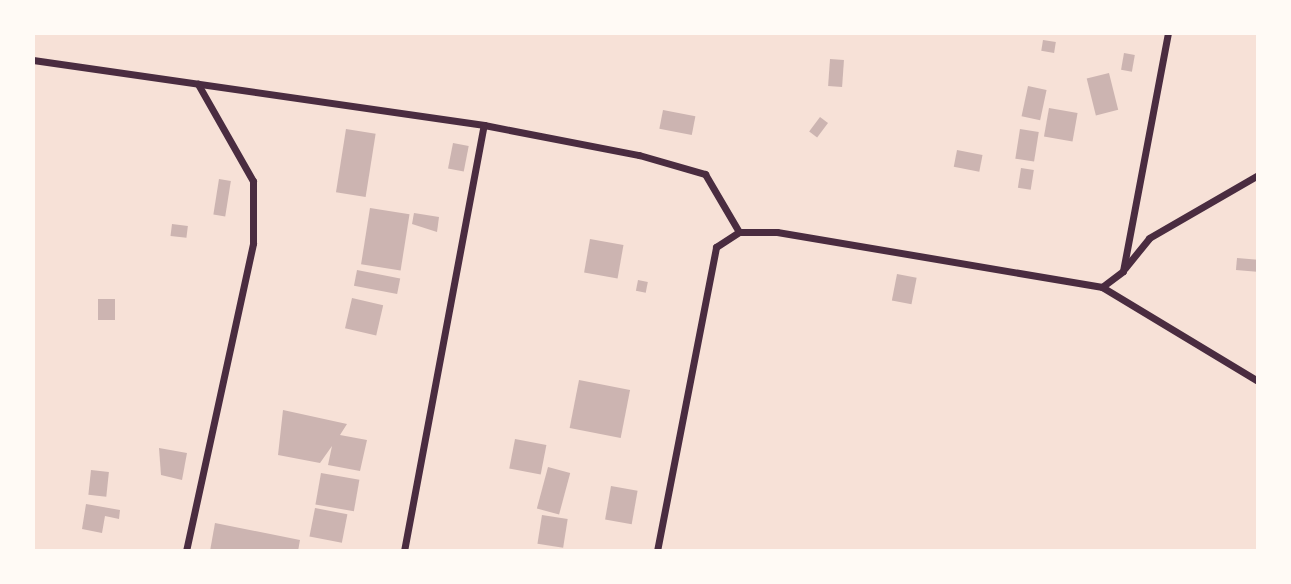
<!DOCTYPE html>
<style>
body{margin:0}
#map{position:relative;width:1291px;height:584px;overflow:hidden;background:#f7e1d7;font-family:Inter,sans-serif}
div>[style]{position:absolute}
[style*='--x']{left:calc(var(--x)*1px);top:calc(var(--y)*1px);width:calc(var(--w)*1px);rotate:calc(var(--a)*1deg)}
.building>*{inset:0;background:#ccb4b1;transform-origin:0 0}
.minor>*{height:7px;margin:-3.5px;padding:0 3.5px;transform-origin:3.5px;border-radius:3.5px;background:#4a2c40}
span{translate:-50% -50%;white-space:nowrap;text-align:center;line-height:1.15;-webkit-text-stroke:5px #fffaf5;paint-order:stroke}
.frame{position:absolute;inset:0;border:35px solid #fffaf5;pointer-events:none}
</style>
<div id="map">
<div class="building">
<i style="left:1043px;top:40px;width:13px;height:11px;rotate:9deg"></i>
<i style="left:1124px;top:53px;width:11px;height:17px;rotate:10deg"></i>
<i style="left:830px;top:59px;width:14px;height:27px;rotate:4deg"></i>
<i style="left:1109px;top:73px;width:38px;height:23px;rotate:76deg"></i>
<i style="left:1028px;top:86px;width:19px;height:31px;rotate:12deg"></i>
<i style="left:1049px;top:108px;width:29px;height:29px;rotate:10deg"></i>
<i style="left:663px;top:110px;width:33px;height:19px;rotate:11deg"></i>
<i style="left:820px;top:117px;width:10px;height:18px;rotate:37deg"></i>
<i style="left:346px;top:129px;width:30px;height:64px;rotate:9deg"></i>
<i style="left:1020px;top:129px;width:19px;height:30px;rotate:9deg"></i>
<i style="left:453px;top:143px;width:16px;height:26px;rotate:11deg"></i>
<i style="left:957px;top:150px;width:26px;height:17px;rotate:11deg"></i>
<i style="left:1021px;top:168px;width:13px;height:20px;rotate:9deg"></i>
<i style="left:219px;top:179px;width:12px;height:36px;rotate:9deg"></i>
<i style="left:370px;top:208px;width:40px;height:57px;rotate:9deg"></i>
<i style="clip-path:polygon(414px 213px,439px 217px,437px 232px,412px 224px)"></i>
<i style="left:172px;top:224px;width:16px;height:12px;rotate:7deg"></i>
<i style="left:590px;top:239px;width:34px;height:34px;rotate:10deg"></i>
<i style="left:1237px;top:258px;width:21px;height:12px;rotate:5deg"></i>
<i style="left:357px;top:270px;width:44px;height:16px;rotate:11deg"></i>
<i style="left:897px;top:274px;width:20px;height:27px;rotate:11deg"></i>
<i style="left:638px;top:280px;width:10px;height:11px;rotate:11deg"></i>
<i style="left:352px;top:298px;width:32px;height:31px;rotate:13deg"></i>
<i style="left:98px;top:299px;width:17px;height:21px"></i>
<i style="left:579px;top:380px;width:52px;height:49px;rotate:11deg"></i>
<i style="clip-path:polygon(283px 410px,347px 424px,340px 435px,367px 440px,360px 471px,328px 465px,332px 446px,320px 463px,278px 455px)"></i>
<i style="left:515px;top:439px;width:32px;height:30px;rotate:11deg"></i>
<i style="clip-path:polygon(159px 448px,187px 453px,182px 480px,161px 475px)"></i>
<i style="left:548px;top:467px;width:23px;height:43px;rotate:15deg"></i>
<i style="left:91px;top:470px;width:18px;height:25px;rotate:6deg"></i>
<i style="left:321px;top:473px;width:39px;height:32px;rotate:10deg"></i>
<i style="left:611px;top:486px;width:27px;height:34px;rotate:10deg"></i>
<i style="clip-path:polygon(86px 504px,120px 510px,119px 519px,105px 516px,102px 533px,82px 529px)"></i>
<i style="left:315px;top:508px;width:33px;height:29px;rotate:11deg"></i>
<i style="left:542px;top:515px;width:26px;height:29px;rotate:9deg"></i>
<i style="clip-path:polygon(215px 523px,300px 540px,298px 551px,210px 551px)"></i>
</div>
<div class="minor">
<i style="--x:33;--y:60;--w:456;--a:8.2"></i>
<i style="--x:484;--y:125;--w:158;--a:11"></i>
<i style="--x:639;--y:155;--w:69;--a:16.1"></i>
<i style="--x:705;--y:174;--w:67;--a:59.6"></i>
<i style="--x:1125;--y:268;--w:38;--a:-51"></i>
<i style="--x:1149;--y:238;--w:126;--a:-30"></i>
<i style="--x:1102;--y:287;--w:182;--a:31.1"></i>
<i style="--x:186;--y:551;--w:315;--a:-77.7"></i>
<i style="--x:253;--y:243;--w:62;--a:-90"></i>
<i style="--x:253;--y:181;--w:112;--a:-119.6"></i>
<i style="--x:404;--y:551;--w:433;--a:-79.4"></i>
<i style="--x:657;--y:551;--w:310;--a:-79"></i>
<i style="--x:716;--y:247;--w:27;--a:-33"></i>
<i style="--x:739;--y:232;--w:38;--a:0"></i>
<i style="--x:777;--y:232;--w:330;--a:9.6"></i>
<i style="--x:1102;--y:287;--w:26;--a:-37"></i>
<i style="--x:1123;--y:271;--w:242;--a:-79.3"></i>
</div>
<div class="frame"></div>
</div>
